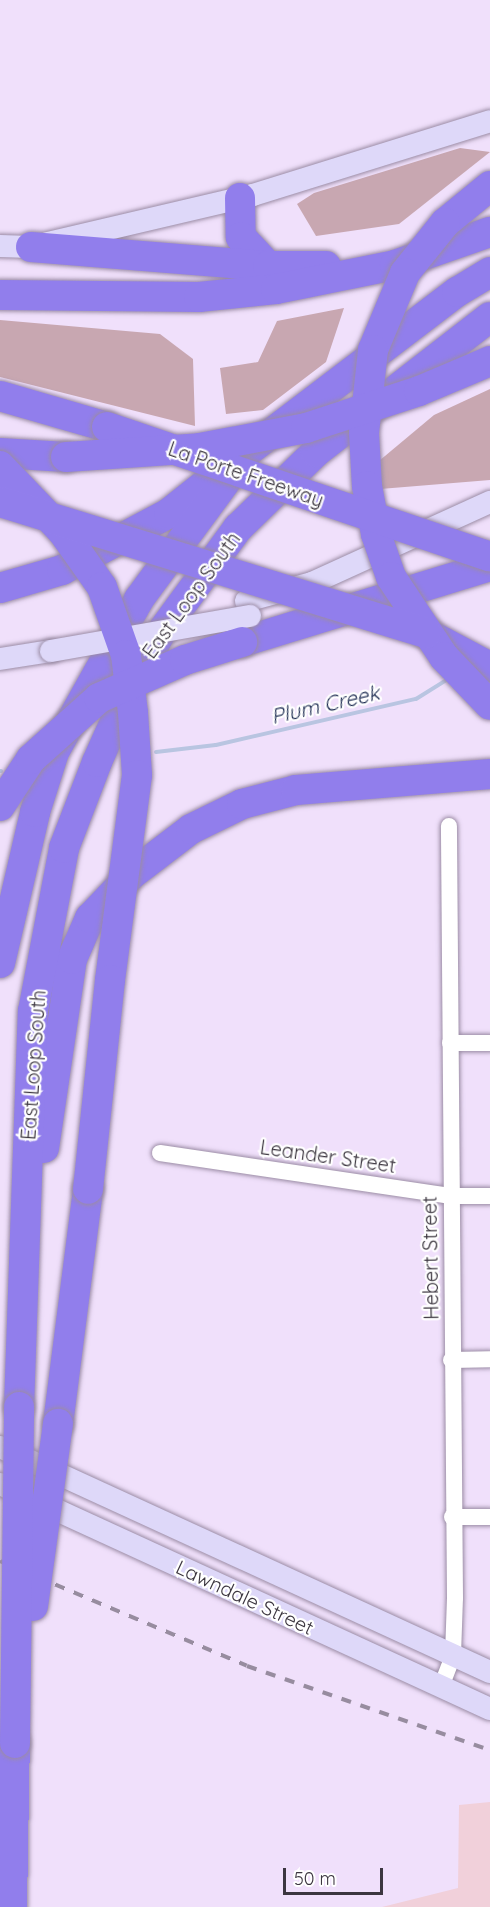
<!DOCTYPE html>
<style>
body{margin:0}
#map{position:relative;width:490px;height:1907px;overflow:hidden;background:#f0e0fb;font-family:Quicksand,sans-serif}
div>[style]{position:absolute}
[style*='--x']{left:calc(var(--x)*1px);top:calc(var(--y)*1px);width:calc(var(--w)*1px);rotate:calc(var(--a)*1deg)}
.green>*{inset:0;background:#f1d0da}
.forest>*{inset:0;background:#c8a7b1}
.stream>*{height:4px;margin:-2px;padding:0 2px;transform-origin:2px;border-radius:2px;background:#b9c5e1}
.roads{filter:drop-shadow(0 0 2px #9b8ca5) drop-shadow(0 0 2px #9b8ca5)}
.street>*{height:16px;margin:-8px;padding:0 8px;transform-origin:8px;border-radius:8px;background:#fff}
.secondary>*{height:22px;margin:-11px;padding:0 11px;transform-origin:11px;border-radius:11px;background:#ded8f9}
.highway>*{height:30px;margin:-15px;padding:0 15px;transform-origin:15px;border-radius:15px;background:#917eec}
.rail>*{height:4px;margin-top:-2px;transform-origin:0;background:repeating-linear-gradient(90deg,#978c9f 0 10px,transparent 0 20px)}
.bridges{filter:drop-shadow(0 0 2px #9b8ca5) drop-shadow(0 0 2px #9b8ca5)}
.secondary-bridge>*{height:22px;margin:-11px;padding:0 11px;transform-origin:11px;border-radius:11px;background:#ded8f9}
.highway-bridge>*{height:30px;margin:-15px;padding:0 15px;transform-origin:15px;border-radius:15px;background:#917eec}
span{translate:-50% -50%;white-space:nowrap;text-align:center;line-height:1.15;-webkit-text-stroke:4.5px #fff;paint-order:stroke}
.street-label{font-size:20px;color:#3c3640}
.water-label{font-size:21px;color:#1e2c52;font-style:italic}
.scale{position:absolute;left:283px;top:1868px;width:100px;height:27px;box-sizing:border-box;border:3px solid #3c3640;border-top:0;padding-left:8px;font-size:18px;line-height:21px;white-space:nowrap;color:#3c3640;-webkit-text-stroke:4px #fff;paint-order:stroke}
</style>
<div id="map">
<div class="green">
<i style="clip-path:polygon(490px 1802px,490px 1907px,382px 1907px,458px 1888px,459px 1805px)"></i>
</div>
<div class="forest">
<i style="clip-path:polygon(460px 148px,490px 152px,399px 224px,316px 236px,297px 204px,314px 193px)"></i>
<i style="clip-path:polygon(344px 308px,326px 362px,263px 410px,226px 414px,220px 368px,258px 362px,277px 321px)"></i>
<i style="clip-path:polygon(0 320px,160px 334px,193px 359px,195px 426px,0 377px)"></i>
<i style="clip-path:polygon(490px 389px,490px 480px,368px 490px,373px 466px,434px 415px)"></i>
</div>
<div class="stream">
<i style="--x:156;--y:752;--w:60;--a:-6.7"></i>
<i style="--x:216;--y:745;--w:205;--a:-13"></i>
<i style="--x:416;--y:699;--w:38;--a:-32"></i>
<i style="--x:0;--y:771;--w:1;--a:0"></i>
</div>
<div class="roads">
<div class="street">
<i style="--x:450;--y:1043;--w:40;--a:0"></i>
<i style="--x:160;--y:1153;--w:293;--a:8.4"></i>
<i style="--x:450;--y:1196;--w:40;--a:0"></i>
<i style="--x:451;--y:1360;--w:39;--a:-1"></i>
<i style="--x:452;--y:1517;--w:38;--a:0"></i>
<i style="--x:441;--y:1687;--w:34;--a:-69"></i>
<i style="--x:453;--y:1655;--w:57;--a:-88"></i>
<i style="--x:455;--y:1598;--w:772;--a:-90.45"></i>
</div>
<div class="secondary">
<i style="--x:0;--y:246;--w:31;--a:2"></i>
<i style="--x:31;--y:247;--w:228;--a:-13.2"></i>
<i style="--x:253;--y:195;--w:248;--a:-17.3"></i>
<i style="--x:246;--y:601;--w:68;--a:-15.3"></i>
<i style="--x:312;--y:583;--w:196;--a:-24.5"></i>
<i style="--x:0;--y:659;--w:52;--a:-8.9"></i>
<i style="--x:0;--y:1447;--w:539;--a:24.66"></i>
<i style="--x:0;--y:1484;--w:539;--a:24.66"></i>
</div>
<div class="highway">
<i style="--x:240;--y:198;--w:39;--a:89"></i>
<i style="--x:241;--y:237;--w:40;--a:47"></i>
<i style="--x:31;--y:247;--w:238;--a:4.6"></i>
<i style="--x:268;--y:266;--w:58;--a:0"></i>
<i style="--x:0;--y:295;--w:199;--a:0.6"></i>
<i style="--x:199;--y:297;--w:77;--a:-5.9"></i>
<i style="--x:276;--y:289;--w:121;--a:-11.4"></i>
<i style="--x:395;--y:265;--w:101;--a:-19.2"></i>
<i style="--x:0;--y:396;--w:111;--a:16.2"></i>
<i style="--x:0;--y:453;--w:66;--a:3.5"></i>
<i style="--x:0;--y:588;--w:65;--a:-16.2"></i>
<i style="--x:62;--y:570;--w:121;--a:-28"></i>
<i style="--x:169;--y:513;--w:61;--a:-38.4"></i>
<i style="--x:426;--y:633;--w:72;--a:28"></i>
<i style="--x:242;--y:642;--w:259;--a:-17"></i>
<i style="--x:0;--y:963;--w:155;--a:-76.9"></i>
<i style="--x:35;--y:812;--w:63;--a:-72.4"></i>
<i style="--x:54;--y:752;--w:175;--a:-60.9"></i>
<i style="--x:139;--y:599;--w:184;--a:-53.6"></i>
<i style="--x:248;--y:451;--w:263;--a:-37.3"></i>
<i style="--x:457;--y:292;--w:39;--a:-31"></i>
<i style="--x:44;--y:1148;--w:191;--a:-81.6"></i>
<i style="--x:72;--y:959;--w:45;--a:-66.3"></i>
<i style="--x:90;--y:918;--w:61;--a:-46.3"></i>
<i style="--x:132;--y:874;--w:74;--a:-37.3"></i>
<i style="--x:191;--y:829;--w:57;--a:-26.1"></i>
<i style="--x:242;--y:804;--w:56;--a:-14.5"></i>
<i style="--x:296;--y:790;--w:195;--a:-4.7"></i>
<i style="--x:19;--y:1407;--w:396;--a:-88"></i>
<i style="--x:33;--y:1011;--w:166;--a:-79.2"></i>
<i style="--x:64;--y:848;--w:92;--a:-69"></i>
<i style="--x:97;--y:762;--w:81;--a:-66"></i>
<i style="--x:130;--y:688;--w:62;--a:-60.9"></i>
<i style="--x:160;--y:634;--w:132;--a:-53.7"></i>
<i style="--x:238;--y:528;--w:109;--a:-44.3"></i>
<i style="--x:316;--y:452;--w:220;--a:-37.8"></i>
<i style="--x:58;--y:1424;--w:237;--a:-82.7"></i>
<i style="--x:12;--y:1907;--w:164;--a:-89"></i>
</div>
</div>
<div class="rail">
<i style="--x:0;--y:1561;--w:268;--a:23"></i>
<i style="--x:247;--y:1666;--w:257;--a:19.1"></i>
</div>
<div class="bridges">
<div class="secondary-bridge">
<i style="--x:51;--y:651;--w:202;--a:-10"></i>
</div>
<div class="highway-bridge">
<i style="--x:490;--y:186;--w:58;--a:140.6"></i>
<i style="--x:445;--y:223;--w:64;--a:128.7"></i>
<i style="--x:405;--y:273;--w:83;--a:112.6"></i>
<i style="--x:373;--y:350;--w:83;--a:96.2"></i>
<i style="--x:364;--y:433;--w:53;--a:86.8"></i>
<i style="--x:367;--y:486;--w:49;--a:79.4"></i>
<i style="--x:376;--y:534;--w:46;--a:70.8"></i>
<i style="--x:391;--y:577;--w:96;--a:56.5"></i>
<i style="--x:444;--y:657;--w:66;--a:46.2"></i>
<i style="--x:107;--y:427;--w:404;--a:18.7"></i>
<i style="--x:66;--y:457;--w:134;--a:-3.8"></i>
<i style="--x:200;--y:448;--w:108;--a:-10.7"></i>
<i style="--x:306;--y:428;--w:119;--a:-18.1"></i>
<i style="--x:419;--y:391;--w:77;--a:-22.9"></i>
<i style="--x:0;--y:466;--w:91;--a:46.3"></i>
<i style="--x:63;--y:532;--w:67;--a:54.7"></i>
<i style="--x:102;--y:587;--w:72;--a:70.6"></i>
<i style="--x:126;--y:655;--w:58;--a:83.1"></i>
<i style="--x:133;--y:713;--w:62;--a:86.3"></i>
<i style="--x:137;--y:775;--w:207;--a:97.5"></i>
<i style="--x:110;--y:980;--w:210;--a:96"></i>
<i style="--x:0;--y:502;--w:446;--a:17.1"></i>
<i style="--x:0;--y:806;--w:56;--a:-56.6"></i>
<i style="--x:31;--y:759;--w:91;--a:-41.9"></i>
<i style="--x:99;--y:698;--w:94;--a:-23.8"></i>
<i style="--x:185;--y:660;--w:60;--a:-17.5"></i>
<i style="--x:33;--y:1606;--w:184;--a:-82.2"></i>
<i style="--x:15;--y:1743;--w:336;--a:-89.3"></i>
</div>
</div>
<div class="street-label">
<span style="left:246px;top:474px;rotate:19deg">La Porte Freeway</span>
<span style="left:191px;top:595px;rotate:-54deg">East Loop South</span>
<span style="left:33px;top:1065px;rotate:-86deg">East Loop South</span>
<span style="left:328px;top:1156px;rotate:8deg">Leander Street</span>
<span style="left:430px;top:1258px;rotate:-91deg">Hebert Street</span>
<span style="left:245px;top:1597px;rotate:25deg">Lawndale Street</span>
</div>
<div class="water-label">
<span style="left:325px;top:704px;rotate:-13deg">Plum Creek</span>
</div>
<div class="scale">50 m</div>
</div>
